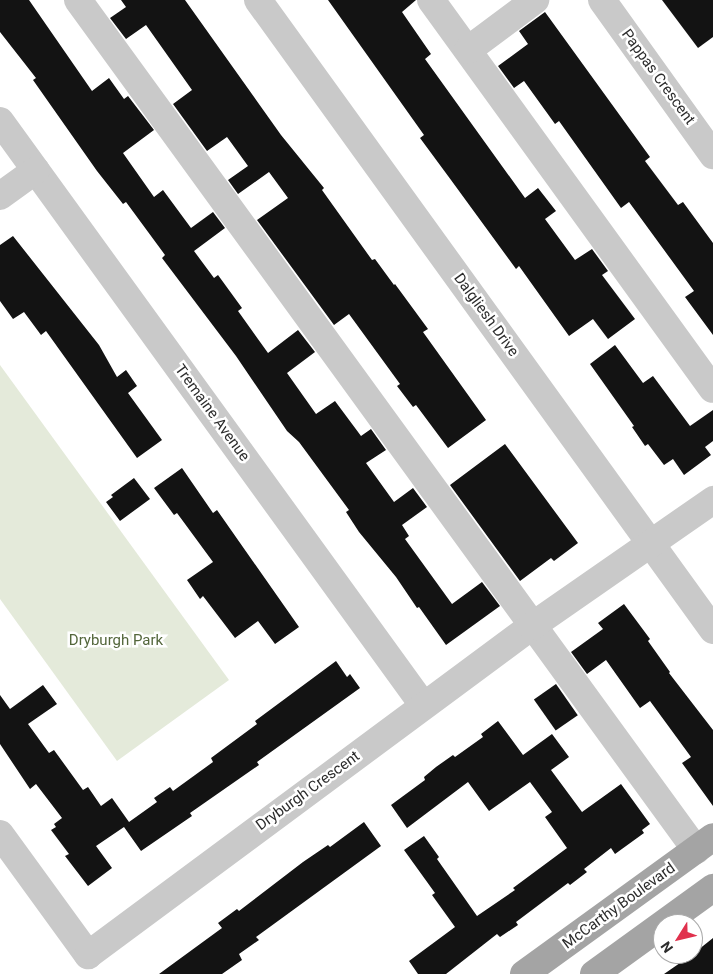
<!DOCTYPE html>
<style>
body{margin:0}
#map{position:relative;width:713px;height:974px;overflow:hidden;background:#fff;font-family:Roboto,sans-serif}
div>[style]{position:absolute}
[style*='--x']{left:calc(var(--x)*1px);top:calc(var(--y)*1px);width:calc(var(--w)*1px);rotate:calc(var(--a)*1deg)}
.green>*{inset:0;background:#e4eada}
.building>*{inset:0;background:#131313;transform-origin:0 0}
.minor>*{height:28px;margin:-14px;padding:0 14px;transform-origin:14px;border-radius:14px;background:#c9c9c9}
.major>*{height:28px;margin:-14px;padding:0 14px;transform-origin:14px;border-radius:14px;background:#a4a4a4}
span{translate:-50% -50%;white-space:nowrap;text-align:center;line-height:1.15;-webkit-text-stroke:5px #fff;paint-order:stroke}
.street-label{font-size:15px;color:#2c2c2c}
.park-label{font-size:15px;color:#53663b}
.north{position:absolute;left:653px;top:914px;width:50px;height:50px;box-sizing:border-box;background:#fff;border:1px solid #ababab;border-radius:50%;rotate:234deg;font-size:14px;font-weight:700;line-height:20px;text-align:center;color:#2c2c2c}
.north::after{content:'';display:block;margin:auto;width:18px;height:22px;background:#e0314d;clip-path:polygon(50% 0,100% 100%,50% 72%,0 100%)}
</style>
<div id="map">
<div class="green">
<i style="clip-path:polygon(0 365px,229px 680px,117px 761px,0 599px)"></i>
</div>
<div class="building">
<i style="clip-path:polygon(0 0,29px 0,92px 91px,109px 78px,124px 99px,128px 96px,154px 130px,123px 153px,154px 197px,163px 190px,191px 228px,213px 212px,225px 228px,194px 251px,214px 278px,218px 275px,242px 308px,238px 311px,268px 353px,298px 330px,315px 352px,287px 373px,316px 414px,335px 401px,361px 436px,371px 429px,386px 450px,366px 463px,394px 502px,413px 488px,427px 507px,402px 525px,409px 536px,405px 539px,452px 604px,482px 582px,500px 606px,446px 645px,419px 607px,417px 608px,396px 577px,359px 532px,346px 512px,349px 510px,299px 442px,287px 431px,236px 356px,162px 258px,165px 255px,126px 202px,123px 204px,97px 171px,33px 80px,36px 78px,0 32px)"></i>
<i style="clip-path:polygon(121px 0,185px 0,281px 135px,324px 188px,322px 190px,372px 260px,375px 259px,394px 285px,395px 284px,428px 329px,423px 332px,486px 420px,448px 448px,416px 405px,413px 407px,397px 386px,400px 384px,349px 314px,334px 325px,257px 220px,288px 198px,269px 172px,238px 194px,228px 180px,248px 166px,227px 137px,207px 151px,173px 104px,192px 90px,146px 25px,126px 39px,110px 18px,126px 7px)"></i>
<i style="clip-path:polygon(328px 0,416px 0,402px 12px,431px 54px,425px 59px,525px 198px,538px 188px,556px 211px,545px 219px,575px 260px,592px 249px,608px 271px,602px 275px,635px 319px,608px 339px,593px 319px,569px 336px,519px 266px,516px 269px,451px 180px,420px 138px,424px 135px)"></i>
<i style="clip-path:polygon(662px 0,713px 0,713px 37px,698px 48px)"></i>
<i style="clip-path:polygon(545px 12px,650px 157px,645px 161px,678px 205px,683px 202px,713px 243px,713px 335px,685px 297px,694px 291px,629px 202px,621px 208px,559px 121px,555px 124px,524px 81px,514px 88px,498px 66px,528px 44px,519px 31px)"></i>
<i style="clip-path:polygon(13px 236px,99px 345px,117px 377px,126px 370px,137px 386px,128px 393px,162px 440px,137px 458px,46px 331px,41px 335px,24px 312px,13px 319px,0 301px,0 245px)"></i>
<i style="clip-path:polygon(615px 345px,643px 383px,653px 376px,690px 426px,713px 410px,713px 441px,705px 447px,711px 455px,684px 475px,673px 459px,664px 465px,648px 444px,645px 446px,632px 427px,634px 426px,590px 364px)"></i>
<i style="clip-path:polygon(505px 444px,578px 543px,554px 561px,551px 558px,520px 581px,450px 485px)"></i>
<i style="clip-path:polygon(182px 468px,213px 513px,217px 510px,299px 627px,275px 644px,258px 621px,235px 638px,203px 596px,200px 599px,187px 580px,213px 562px,177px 513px,174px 515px,154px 488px)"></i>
<i style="clip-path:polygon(134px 478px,150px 499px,120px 521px,106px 502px,113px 497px,111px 495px)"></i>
<i style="clip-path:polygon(624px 604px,650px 639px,648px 641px,670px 672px,669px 673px,713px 730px,713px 806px,682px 763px,691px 757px,650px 701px,640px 708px,606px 660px,587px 674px,571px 652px,603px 629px,598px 623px)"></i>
<i style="clip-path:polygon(336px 661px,347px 677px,350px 674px,360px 688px,257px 762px,259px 765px,190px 813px,192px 816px,141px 851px,124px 827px,96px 846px,112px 868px,88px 886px,65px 856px,69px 854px,51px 830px,56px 827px,54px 824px,62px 818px,36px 784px,30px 789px,0 744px,0 695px,10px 709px,43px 685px,57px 704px,28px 724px,49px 753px,54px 750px,83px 790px,88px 787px,101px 806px,112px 798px,129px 822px,157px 802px,154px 798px,170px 787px,173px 791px,213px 762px,211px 758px,257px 724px,255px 721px)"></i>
<i style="left:556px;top:684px;width:38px;height:27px;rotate:55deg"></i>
<i style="clip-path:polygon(498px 721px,523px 755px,552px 734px,569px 757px,551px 770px,582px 812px,621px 784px,650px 824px,642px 830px,644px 833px,615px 854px,611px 848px,584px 869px,587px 872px,570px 885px,568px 883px,516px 922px,518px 925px,500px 937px,497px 934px,446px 974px,418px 974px,409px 961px,455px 927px,432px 895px,435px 893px,404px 850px,424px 836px,439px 857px,437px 859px,477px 916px,515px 890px,513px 888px,567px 848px,545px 817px,552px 812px,530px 782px,489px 811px,468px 782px,407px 828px,391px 805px,425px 780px,424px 777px,436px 767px,453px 755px,455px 757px,483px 737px,481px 734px)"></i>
<i style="clip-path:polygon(364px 822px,381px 846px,256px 937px,259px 940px,239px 954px,242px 960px,222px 974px,159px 974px,222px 928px,218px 923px,237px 909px,239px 911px,303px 862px,328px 845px,330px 847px)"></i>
<i style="clip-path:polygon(713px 938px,713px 974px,664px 974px,693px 954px)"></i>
</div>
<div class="minor">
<i style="--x:78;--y:0;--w:1051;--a:53.98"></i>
<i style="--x:258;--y:0;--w:777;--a:54.16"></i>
<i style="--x:431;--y:0;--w:480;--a:54.1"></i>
<i style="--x:602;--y:0;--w:191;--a:54.4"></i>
<i style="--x:468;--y:50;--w:84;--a:-36.7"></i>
<i style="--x:0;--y:121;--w:721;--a:54.08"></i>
<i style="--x:0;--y:196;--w:44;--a:-35.8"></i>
<i style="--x:0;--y:834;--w:150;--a:54"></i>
<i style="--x:88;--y:955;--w:553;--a:-36.54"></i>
<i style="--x:532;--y:626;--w:221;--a:-34.8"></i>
</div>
<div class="major">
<i style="--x:524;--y:974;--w:233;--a:-35.9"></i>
<i style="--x:594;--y:974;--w:147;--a:-35.9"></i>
</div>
<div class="street-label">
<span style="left:658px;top:77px;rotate:54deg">Pappas Crescent</span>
<span style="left:486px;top:315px;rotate:54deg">Dalgliesh Drive</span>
<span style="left:212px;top:413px;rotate:54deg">Tremaine Avenue</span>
<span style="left:308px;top:791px;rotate:-36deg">Dryburgh Crescent</span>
<span style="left:619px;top:906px;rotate:-36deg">McCarthy Boulevard</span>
</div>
<div class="park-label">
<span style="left:116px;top:641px">Dryburgh Park</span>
</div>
<div class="north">N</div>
</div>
